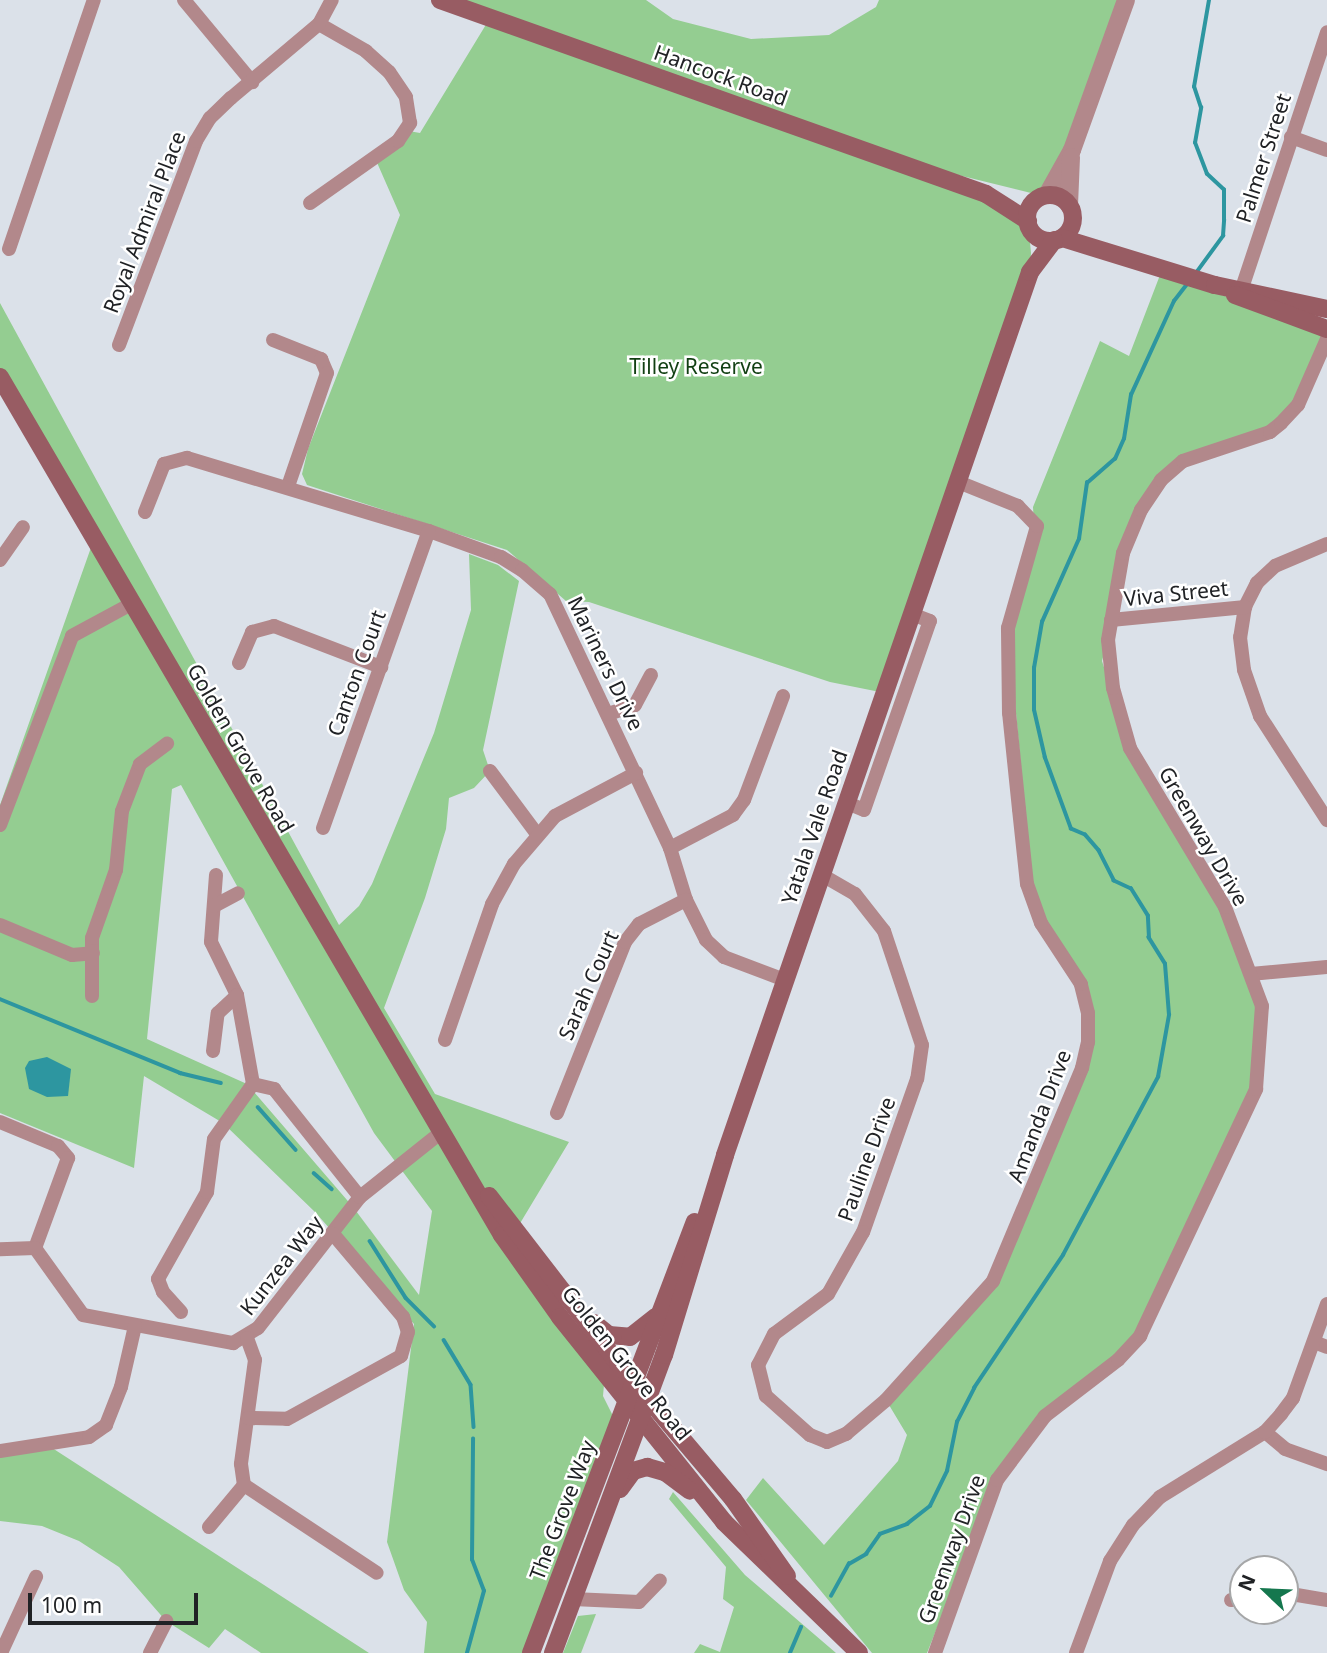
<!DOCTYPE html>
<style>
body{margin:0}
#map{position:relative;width:1327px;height:1653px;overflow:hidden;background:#dbe1e9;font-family:"Noto Sans",sans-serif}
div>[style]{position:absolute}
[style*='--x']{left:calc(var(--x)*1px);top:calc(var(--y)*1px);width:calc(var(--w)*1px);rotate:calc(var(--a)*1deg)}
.green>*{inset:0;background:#94cd91}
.water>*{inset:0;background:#2d96a0}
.stream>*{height:3.5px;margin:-1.75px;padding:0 1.75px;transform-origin:1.75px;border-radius:1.75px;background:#2d96a0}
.minor>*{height:14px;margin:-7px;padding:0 7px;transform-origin:7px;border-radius:7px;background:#b2888b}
.tertiary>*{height:18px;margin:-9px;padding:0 9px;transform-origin:9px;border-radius:9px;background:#b2888b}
.secondary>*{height:18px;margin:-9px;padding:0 9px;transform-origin:9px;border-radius:9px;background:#985c63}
.secondary>.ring{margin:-9px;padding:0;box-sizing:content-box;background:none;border:18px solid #985c63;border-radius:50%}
span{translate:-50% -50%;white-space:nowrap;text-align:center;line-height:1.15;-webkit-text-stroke:5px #fff;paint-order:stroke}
.street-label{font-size:21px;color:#202225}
.park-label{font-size:21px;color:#113f12}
.north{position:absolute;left:1229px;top:1555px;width:70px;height:70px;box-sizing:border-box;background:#fff;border:2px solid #a6a7a8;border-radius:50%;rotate:293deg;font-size:19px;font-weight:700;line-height:28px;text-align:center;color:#202225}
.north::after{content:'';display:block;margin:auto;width:24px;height:32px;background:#15774e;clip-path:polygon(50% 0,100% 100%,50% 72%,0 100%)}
.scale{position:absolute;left:28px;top:1593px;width:170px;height:32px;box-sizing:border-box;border:4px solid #202225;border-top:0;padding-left:9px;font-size:21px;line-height:24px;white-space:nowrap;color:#202225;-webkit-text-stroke:5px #fff;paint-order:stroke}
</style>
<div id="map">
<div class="green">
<i style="clip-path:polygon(440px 0,646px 0,673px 19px,751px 39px,829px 35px,876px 7px,879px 0,1128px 0,1043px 196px,889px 158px,1028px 221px,1031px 253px,1030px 272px,885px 693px,830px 682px,589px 602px,566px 601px,507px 550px,307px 485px,302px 474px,308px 449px,400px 215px,375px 158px,409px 131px,420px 133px,490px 18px)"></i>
<i style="clip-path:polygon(1160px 275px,1327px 329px,1327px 339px,1281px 423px,1183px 461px,1141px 510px,1102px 661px,1123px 728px,1225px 907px,1262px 1006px,1256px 1089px,1133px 1346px,1045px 1416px,983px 1513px,927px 1653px,872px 1653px,746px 1500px,763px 1478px,824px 1545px,898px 1461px,907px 1435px,886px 1400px,988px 1288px,1086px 1055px,1085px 999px,1034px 905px,1008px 628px,1035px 543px,1033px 507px,1100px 341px,1129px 356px)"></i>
<i style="clip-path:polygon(evenodd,0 303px,339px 925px,359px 906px,372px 884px,434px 733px,471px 610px,469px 554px,498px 565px,519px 581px,483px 750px,490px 771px,474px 788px,449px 798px,446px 829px,425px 898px,384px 1008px,435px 1094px,569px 1142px,516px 1230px,453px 1152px,605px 1373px,603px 1396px,618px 1426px,531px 1653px,424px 1653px,427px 1622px,404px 1590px,387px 1542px,414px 1324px,315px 1212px,223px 1123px,144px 1076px,134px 1168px,0 1113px,0 805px,94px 539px,0 376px,0 303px,181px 785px,374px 1133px,432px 1211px,419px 1295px,353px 1207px,247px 1084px,147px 1039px,172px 789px,181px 785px)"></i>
<i style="clip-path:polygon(46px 1444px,369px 1653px,261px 1653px,225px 1629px,209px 1648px,166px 1621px,119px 1567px,79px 1541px,42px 1526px,0 1521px,0 1451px)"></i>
<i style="clip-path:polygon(673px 1492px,745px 1575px,836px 1653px,694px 1653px,700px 1644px,720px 1652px,734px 1607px,723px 1599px,726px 1567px,669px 1499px)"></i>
<i style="clip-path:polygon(596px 1614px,581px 1653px,563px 1653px,578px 1616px)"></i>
</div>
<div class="water">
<i style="clip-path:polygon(47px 1057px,71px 1069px,68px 1096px,47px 1097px,29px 1089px,25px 1068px,29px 1061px)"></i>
</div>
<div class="stream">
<i style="--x:1196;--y:273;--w:46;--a:-53.9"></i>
<i style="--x:1223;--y:236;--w:16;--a:-86"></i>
<i style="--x:1224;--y:220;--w:30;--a:-90"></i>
<i style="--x:1224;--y:190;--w:23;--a:-137"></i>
<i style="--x:1207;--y:174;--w:33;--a:-111"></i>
<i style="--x:1195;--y:143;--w:36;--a:-80"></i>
<i style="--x:1201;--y:108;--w:22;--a:-108"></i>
<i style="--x:1194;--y:87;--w:88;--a:-80.2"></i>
<i style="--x:0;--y:999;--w:195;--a:22.3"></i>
<i style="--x:180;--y:1073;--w:42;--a:13.7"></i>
<i style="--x:258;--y:1107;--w:57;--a:48.5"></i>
<i style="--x:314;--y:1173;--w:24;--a:42"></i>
<i style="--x:370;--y:1241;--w:67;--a:57.7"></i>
<i style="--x:406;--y:1298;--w:40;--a:45"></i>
<i style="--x:444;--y:1340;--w:52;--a:59"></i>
<i style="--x:471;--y:1385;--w:42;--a:85.9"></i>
<i style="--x:831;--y:1596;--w:37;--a:-61"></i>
<i style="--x:849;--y:1564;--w:20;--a:-30"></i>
<i style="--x:866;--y:1554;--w:24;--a:-55"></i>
<i style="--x:880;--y:1534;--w:29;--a:-20"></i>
<i style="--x:907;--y:1524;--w:29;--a:-38"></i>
<i style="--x:930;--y:1506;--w:39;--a:-64"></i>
<i style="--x:947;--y:1471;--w:50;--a:-78.5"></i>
<i style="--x:957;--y:1422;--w:38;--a:-63"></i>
<i style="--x:974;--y:1388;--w:160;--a:-56.2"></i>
<i style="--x:1063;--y:1255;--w:202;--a:-61.9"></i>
<i style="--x:1158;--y:1077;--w:63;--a:-79.9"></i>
<i style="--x:1169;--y:1015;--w:51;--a:-94.5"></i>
<i style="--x:1165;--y:964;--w:31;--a:-122"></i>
<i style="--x:1149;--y:938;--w:22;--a:-93"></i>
<i style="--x:1148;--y:916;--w:32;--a:-122"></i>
<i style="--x:1131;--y:889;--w:19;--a:-155"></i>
<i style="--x:1114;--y:881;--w:34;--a:-117"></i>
<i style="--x:1099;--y:851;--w:21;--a:-131"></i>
<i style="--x:1085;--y:835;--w:15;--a:-157"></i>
<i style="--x:1071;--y:829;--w:76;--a:-110.1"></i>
<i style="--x:1045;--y:758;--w:49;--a:-102.9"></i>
<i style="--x:1034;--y:710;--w:42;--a:-90"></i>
<i style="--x:1034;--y:668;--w:47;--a:-80.1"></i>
<i style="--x:1042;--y:622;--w:91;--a:-66"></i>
<i style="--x:1079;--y:539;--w:57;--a:-81.9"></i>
<i style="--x:1087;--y:483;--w:37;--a:-41"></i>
<i style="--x:1115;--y:459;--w:22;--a:-66"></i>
<i style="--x:1124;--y:439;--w:45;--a:-81"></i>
<i style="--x:1131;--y:395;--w:103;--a:-65.4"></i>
<i style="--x:1174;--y:301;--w:24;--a:-52"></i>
<i style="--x:467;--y:1653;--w:64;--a:-74.7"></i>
<i style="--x:484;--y:1591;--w:33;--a:-111"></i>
<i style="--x:472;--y:1560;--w:121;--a:-89.5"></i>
<i style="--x:790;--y:1653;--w:28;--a:-67"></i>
</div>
<div class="minor">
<i style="--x:184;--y:0;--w:107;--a:50.3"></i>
<i style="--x:1291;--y:137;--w:38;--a:20"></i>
<i style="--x:310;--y:203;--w:108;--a:-35.2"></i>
<i style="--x:398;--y:141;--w:22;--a:-56"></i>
<i style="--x:410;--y:123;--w:26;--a:-99"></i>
<i style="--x:406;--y:97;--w:30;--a:-124"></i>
<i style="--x:389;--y:72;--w:31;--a:-138"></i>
<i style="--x:366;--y:51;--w:54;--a:-150.1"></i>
<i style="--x:9;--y:249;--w:263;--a:-71.2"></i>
<i style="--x:1239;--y:297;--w:279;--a:-71.6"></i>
<i style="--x:273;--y:340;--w:52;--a:21.6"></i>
<i style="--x:321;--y:359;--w:15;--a:67"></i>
<i style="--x:327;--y:373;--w:120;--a:109"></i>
<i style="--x:119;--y:345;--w:218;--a:-69.3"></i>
<i style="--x:196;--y:141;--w:27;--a:-59"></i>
<i style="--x:210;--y:118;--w:29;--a:-44"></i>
<i style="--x:231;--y:98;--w:115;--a:-40.1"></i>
<i style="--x:319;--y:24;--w:27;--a:-62"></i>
<i style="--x:145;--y:512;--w:52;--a:-68.4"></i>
<i style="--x:164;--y:464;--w:24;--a:-15"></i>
<i style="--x:187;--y:458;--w:253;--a:16.8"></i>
<i style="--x:429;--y:531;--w:77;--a:19.9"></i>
<i style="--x:501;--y:557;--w:25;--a:32"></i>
<i style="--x:522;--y:570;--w:37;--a:41"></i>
<i style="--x:550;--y:594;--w:281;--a:64.7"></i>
<i style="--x:670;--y:848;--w:54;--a:72.9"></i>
<i style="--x:686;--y:900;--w:45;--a:63.4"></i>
<i style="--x:706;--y:940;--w:25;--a:43"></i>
<i style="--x:724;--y:957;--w:65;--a:20.7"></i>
<i style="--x:1327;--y:544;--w:56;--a:157.1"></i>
<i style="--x:1275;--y:566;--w:25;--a:137"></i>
<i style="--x:1257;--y:583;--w:27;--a:117"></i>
<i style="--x:1245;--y:607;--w:30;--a:99"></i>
<i style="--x:1240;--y:637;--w:33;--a:83"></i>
<i style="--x:1244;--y:670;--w:49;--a:70.8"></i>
<i style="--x:1260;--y:716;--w:124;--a:57.2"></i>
<i style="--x:0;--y:560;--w:40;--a:-55.1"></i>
<i style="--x:1111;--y:620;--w:135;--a:-5.5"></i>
<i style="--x:239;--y:663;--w:34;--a:-67"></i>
<i style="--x:252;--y:632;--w:23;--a:-15"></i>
<i style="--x:274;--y:626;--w:115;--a:21"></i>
<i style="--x:608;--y:714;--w:28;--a:-18"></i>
<i style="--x:635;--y:705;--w:34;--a:-62"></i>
<i style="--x:490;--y:771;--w:79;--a:53.3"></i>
<i style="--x:847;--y:803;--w:18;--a:22"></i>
<i style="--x:864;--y:810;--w:200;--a:-70.8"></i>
<i style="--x:930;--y:621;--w:19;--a:-159"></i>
<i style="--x:0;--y:825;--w:202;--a:-69.1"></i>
<i style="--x:72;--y:636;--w:67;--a:-28.5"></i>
<i style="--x:323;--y:828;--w:315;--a:-70.4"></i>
<i style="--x:670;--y:848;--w:71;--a:-27.6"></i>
<i style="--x:733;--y:815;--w:19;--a:-54"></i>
<i style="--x:744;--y:800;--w:111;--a:-69.4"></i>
<i style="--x:216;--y:875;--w:67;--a:94.3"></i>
<i style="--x:211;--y:942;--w:59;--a:63.9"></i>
<i style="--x:237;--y:995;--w:90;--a:79.8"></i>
<i style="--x:822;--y:875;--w:38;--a:30"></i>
<i style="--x:855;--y:894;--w:47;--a:51.9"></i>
<i style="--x:884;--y:931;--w:120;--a:71.6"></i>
<i style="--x:922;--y:1045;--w:34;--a:98"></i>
<i style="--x:917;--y:1079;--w:162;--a:109.4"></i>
<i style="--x:863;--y:1232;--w:71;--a:119.4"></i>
<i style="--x:828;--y:1294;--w:67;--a:143.5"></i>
<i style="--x:774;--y:1334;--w:35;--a:117"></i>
<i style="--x:758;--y:1365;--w:32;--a:76"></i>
<i style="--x:766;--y:1396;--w:59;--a:41.6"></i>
<i style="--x:810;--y:1435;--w:18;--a:22"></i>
<i style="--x:827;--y:1442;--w:21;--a:-23"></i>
<i style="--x:846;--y:1434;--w:52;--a:-40.4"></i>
<i style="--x:886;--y:1400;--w:160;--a:-48"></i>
<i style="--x:993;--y:1281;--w:231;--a:-67.3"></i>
<i style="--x:1082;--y:1068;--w:27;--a:-77"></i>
<i style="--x:1088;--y:1042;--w:29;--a:-90"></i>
<i style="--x:1088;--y:1013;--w:30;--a:-104"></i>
<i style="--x:1081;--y:984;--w:73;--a:-123.3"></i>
<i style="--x:1041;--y:923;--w:41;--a:-109.7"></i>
<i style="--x:1027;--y:884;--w:75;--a:-96.1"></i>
<i style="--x:1019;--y:809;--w:97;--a:-95.9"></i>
<i style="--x:1009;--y:713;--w:85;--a:-90.7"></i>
<i style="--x:1008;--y:628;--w:106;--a:-74.1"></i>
<i style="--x:1037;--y:526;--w:28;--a:-134"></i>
<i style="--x:1018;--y:506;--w:65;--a:-158.2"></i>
<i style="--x:214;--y:906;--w:27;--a:-28"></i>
<i style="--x:0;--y:925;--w:78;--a:22.6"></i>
<i style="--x:72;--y:955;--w:21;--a:-5"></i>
<i style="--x:1251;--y:974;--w:76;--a:-5.3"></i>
<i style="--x:92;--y:996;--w:58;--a:-90"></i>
<i style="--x:92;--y:938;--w:72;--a:-70.6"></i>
<i style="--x:116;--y:870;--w:59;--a:-84.2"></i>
<i style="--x:122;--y:811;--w:50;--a:-69"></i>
<i style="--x:140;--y:764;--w:34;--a:-37"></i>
<i style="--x:445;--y:1040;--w:144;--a:-70.9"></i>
<i style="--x:492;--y:904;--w:46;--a:-61.2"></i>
<i style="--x:514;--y:864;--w:63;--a:-49.5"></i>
<i style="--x:555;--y:816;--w:92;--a:-28"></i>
<i style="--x:213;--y:1051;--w:38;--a:-83"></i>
<i style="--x:218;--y:1013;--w:26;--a:-43"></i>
<i style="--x:557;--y:1113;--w:184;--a:-68.3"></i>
<i style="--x:625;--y:942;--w:23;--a:-52"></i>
<i style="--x:639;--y:924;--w:53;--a:-27.1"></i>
<i style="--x:0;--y:1122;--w:63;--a:22.5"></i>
<i style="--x:58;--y:1146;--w:16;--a:50"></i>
<i style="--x:68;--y:1158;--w:96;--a:110.1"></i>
<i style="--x:35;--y:1248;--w:35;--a:178"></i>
<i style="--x:35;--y:1248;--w:82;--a:54.4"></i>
<i style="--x:83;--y:1315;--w:153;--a:10.6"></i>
<i style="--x:233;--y:1343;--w:29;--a:-31"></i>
<i style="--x:258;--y:1328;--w:166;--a:-52.1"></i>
<i style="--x:360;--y:1197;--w:101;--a:-38.6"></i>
<i style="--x:181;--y:1312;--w:27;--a:-132"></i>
<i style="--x:163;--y:1292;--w:14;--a:-111"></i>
<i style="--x:158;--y:1279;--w:100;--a:-60.6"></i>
<i style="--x:207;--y:1192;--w:53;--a:-82.5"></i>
<i style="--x:214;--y:1139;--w:67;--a:-54.7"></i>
<i style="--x:253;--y:1084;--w:22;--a:13"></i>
<i style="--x:274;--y:1089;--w:138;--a:51.5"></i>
<i style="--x:247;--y:1338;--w:23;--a:70"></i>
<i style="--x:255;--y:1360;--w:105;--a:97.7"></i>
<i style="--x:241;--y:1464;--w:21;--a:82"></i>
<i style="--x:244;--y:1485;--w:159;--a:33.5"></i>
<i style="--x:1314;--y:1342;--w:14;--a:21"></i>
<i style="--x:248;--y:1418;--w:39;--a:1"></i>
<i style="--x:287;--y:1419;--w:130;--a:-28.9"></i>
<i style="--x:401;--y:1356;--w:25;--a:-74"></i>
<i style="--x:408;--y:1332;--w:16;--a:-108"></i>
<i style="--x:403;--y:1317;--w:109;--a:-130.1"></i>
<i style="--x:1265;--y:1432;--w:26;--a:40"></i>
<i style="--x:1285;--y:1449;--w:45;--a:19.7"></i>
<i style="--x:0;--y:1451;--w:90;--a:-8.9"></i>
<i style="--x:89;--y:1437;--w:21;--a:-35"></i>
<i style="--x:106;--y:1425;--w:41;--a:-68.5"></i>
<i style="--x:121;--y:1387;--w:63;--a:-77.1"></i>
<i style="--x:209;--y:1527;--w:55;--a:-50.2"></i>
<i style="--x:1285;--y:1593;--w:43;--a:9.5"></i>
<i style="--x:573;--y:1599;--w:66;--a:2.6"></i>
<i style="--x:639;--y:1602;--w:30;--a:-46"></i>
<i style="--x:1231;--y:1600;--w:12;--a:-9"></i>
<i style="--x:1;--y:1653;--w:84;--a:-65.3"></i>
<i style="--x:150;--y:1653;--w:36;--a:-63"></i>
<i style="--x:935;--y:1653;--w:184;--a:-70.3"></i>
<i style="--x:997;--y:1480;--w:80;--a:-53.1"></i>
<i style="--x:1045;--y:1416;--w:92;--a:-37.5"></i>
<i style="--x:1118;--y:1360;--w:33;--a:-47"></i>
<i style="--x:1140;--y:1336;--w:273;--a:-64.8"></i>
<i style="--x:1256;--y:1089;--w:83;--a:-85.9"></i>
<i style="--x:1262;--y:1006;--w:106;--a:-110.5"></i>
<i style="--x:1225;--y:907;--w:185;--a:-120.9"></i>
<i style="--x:1130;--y:748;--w:62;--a:-105.8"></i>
<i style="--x:1113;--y:688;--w:48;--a:-95.9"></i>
<i style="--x:1108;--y:640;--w:88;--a:-80.2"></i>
<i style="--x:1123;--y:553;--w:47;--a:-67.3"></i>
<i style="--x:1141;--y:510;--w:36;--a:-56"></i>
<i style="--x:1161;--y:480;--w:29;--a:-41"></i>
<i style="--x:1183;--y:461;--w:92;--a:-18.4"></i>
<i style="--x:1270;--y:432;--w:14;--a:-39"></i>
<i style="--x:1281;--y:423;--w:25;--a:-47"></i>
<i style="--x:1298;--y:405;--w:72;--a:-66.3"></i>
<i style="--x:1076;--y:1653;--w:98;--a:-69.7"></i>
<i style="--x:1110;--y:1561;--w:43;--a:-57.4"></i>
<i style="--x:1133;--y:1525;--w:39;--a:-46"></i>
<i style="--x:1160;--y:1497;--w:123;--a:-31.8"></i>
<i style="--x:1265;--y:1432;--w:24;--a:-48"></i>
<i style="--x:1281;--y:1414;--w:20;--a:-53"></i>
<i style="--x:1293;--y:1398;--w:100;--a:-70.1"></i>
</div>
<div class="tertiary">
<i style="--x:1047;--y:195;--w:51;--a:-60.9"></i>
<i style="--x:1072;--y:150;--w:159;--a:-70.2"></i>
<i style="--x:1069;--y:205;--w:48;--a:-87.6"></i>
</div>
<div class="secondary">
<i style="--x:440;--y:0;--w:579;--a:19.56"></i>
<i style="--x:986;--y:194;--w:50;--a:32.7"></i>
<i class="ring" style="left:1027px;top:195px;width:28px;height:28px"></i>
<i style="--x:1062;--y:238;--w:160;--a:17.1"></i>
<i style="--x:1215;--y:285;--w:115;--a:12.1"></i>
<i style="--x:1235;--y:295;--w:98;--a:20.3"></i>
<i style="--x:0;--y:377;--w:994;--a:59.67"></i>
<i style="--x:502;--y:1235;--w:100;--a:54.7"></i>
<i style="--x:560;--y:1317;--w:263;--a:51.3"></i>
<i style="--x:724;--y:1522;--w:188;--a:44.1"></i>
<i style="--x:489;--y:1196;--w:211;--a:52.3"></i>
<i style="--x:618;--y:1363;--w:178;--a:49.8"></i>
<i style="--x:733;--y:1499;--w:94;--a:55"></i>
<i style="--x:594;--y:1323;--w:19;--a:39"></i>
<i style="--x:609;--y:1335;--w:21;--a:5"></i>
<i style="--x:630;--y:1337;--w:33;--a:-38"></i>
<i style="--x:620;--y:1489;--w:22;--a:-54"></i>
<i style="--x:633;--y:1471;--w:15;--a:-16"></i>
<i style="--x:647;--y:1467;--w:19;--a:16"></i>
<i style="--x:665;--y:1472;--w:31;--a:37"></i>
<i style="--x:531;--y:1653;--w:461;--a:-69.2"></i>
<i style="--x:553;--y:1653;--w:318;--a:-69.6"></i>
<i style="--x:664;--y:1355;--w:209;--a:-73"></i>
<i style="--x:725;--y:1155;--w:934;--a:-70.94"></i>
<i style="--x:1030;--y:272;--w:40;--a:-53"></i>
</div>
<div class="street-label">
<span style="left:721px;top:75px;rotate:20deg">Hancock Road</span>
<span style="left:1263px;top:158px;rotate:-72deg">Palmer Street</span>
<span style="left:144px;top:222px;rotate:-69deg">Royal Admiral Place</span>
<span style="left:1176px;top:593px;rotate:-6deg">Viva Street</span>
<span style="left:606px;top:663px;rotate:64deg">Mariners Drive</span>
<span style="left:356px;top:673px;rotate:-70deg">Canton Court</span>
<span style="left:241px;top:748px;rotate:60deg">Golden Grove Road</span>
<span style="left:814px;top:827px;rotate:-71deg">Yatala Vale Road</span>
<span style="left:1204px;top:836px;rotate:60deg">Greenway Drive</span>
<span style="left:588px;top:985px;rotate:-66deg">Sarah Court</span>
<span style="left:1039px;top:1116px;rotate:-69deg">Amanda Drive</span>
<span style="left:866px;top:1159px;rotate:-70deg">Pauline Drive</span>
<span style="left:281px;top:1265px;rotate:-52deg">Kunzea Way</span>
<span style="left:627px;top:1363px;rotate:51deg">Golden Grove Road</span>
<span style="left:562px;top:1510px;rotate:-69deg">The Grove Way</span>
<span style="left:951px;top:1549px;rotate:-70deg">Greenway Drive</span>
</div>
<div class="park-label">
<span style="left:696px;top:366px">Tilley Reserve</span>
</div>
<div class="north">N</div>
<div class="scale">100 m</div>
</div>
